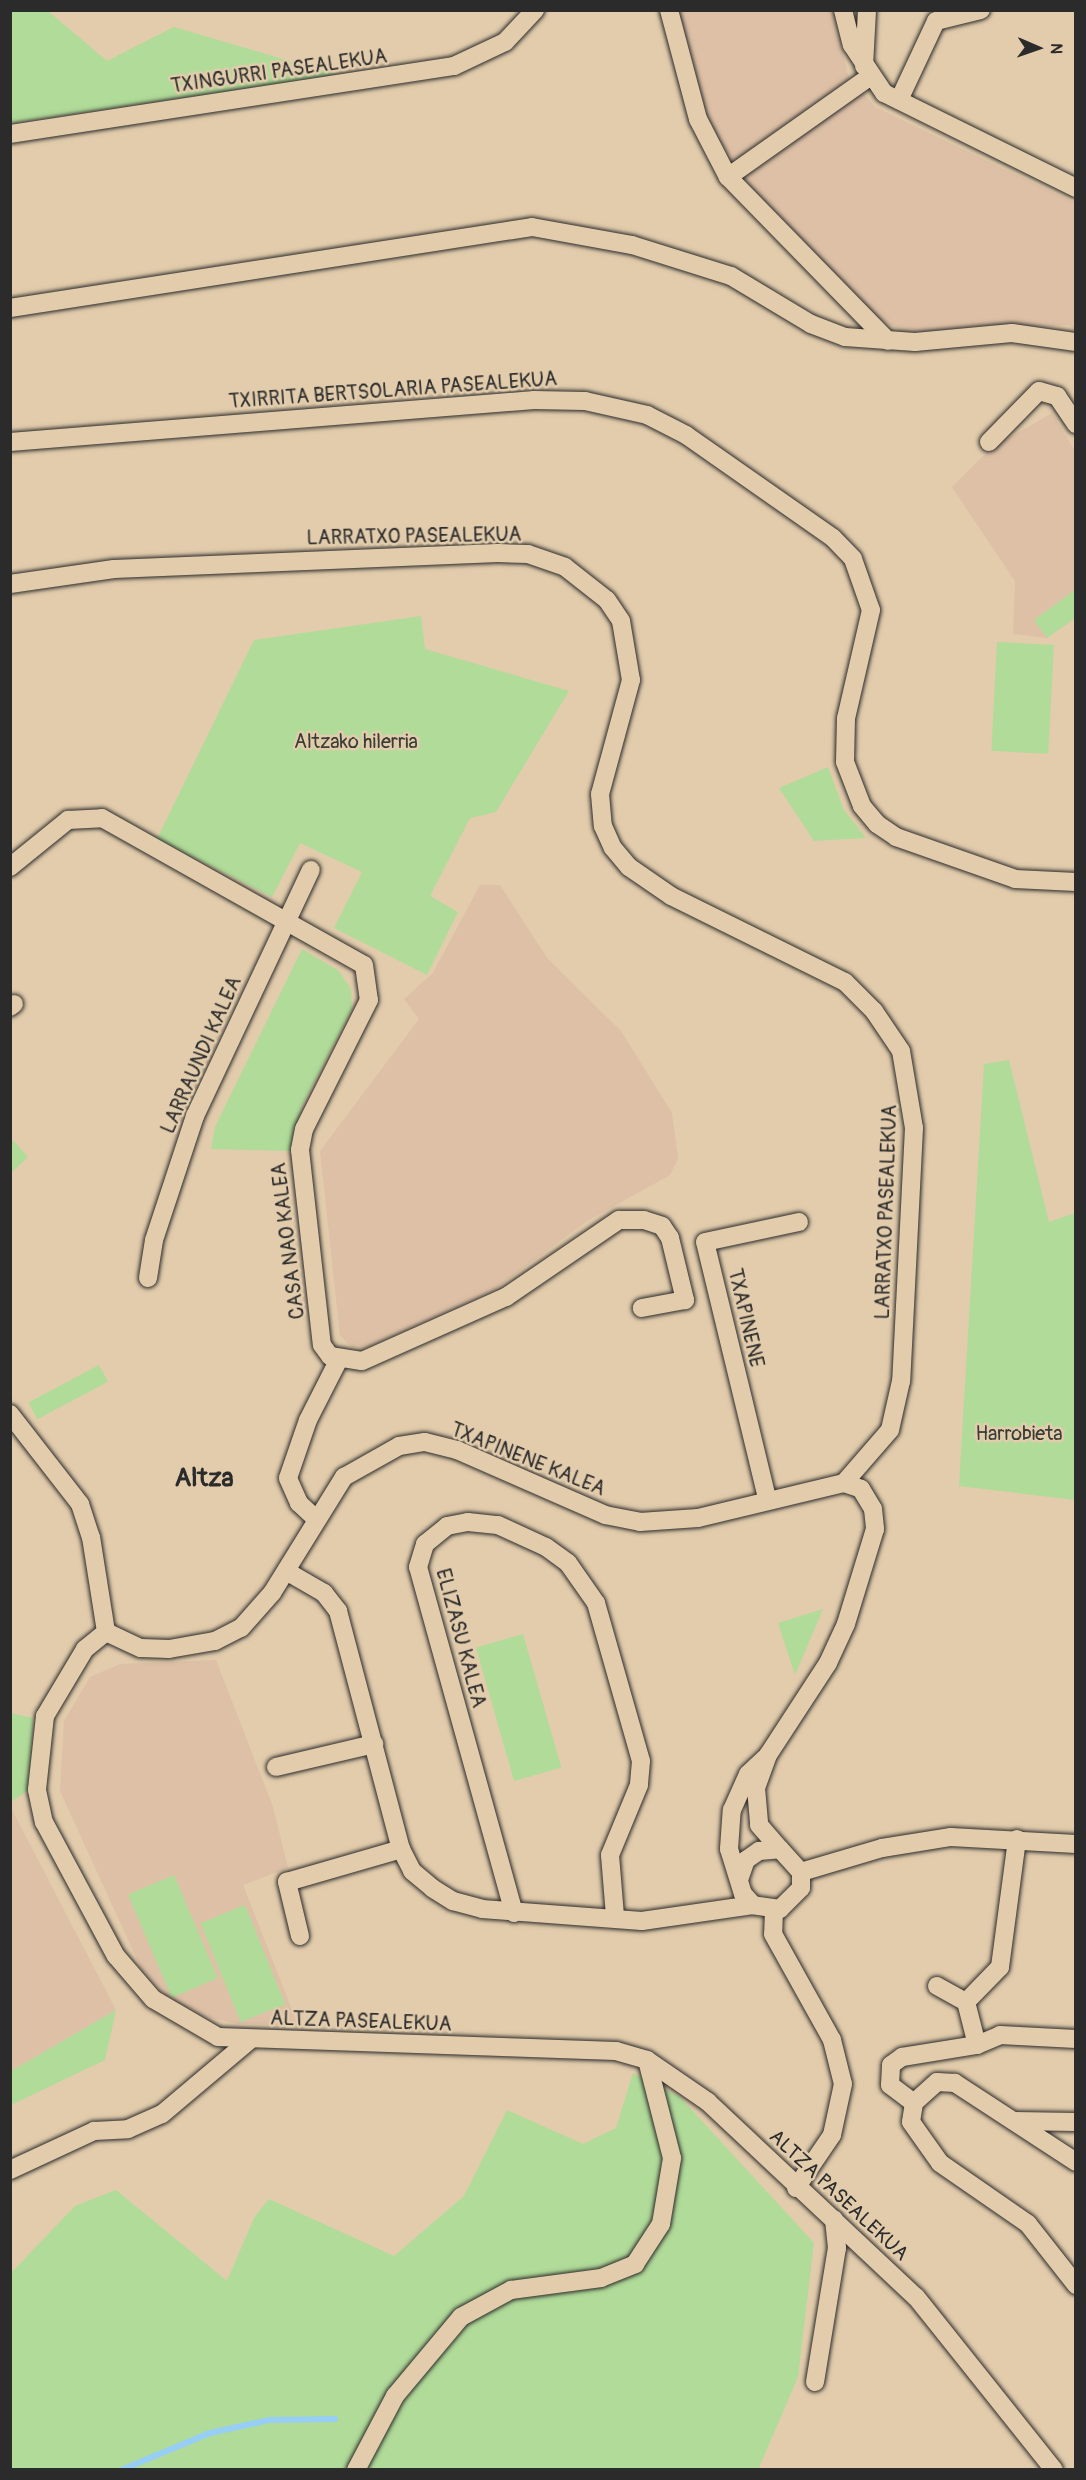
<!DOCTYPE html>
<style>
body{margin:0}
#map{position:relative;width:1086px;height:2480px;overflow:hidden;background:#e2ccac;font-family:Pangolin,sans-serif}
div>[style]{position:absolute}
[style*='--x']{left:calc(var(--x)*1px);top:calc(var(--y)*1px);width:calc(var(--w)*1px);rotate:calc(var(--a)*1deg)}
.built>*{inset:0;background:#ddc0a6}
.green>*{inset:0;background:#b1db99;transform-origin:0 0}
.stream>*{height:6px;margin:-3px;padding:0 3px;transform-origin:3px;border-radius:3px;background:#97cef6}
.roads{filter:drop-shadow(0 0 2px #2b2b2b) drop-shadow(0 0 2px #2b2b2b)}
.minor>*{height:18px;margin:-9px;padding:0 9px;transform-origin:9px;border-radius:9px;background:#e2ccac}
span{translate:-50% -50%;white-space:nowrap;text-align:center;line-height:1.15;-webkit-text-stroke:5px #e2ccac;paint-order:stroke}
.street-label{font-size:20px;color:#2b2b2b}
.park-label{font-size:20px;color:#383d36}
.district-label{font-size:26px;color:#2b2b2b;font-weight:700}
.frame{position:absolute;inset:0;border:12px solid #2b2b2b;pointer-events:none}
.north{position:absolute;left:1008px;top:18px;width:60px;height:60px;-webkit-text-stroke:4px #e2ccac;paint-order:stroke;rotate:92deg;font-size:16px;font-weight:700;line-height:24px;text-align:center;color:#2b2b2b}
.north::after{content:'';display:block;margin:auto;width:21px;height:27px;background:#2b2b2b;clip-path:polygon(50% 0,100% 100%,50% 72%,0 100%)}
</style>
<div id="map">
<div class="built">
<i style="clip-path:polygon(671px 11px,833px 11px,848px 75px,875px 107px,1075px 203px,1075px 330px,1069px 325px,910px 336px,845px 299px,784px 238px,695px 103px)"></i>
<i style="clip-path:polygon(1052px 413px,1075px 451px,1075px 618px,1047px 638px,1013px 634px,1015px 581px,952px 487px,990px 449px)"></i>
<i style="clip-path:polygon(480px 885px,500px 885px,547px 958px,621px 1031px,672px 1113px,678px 1159px,670px 1175px,587px 1221px,494px 1290px,365px 1348px,352px 1347px,340px 1336px,320px 1151px,419px 1019px,404px 999px,433px 973px)"></i>
<i style="clip-path:polygon(216px 1660px,273px 1807px,288px 1868px,243px 1885px,298px 2025px,238px 2024px,203px 2016px,166px 1996px,141px 1968px,60px 1791px,64px 1721px,90px 1677px,120px 1664px)"></i>
<i style="clip-path:polygon(10px 1806px,116px 2010px,11px 2071px,10px 2071px)"></i>
</div>
<div class="green">
<i style="clip-path:polygon(11px 11px,48px 11px,107px 61px,174px 27px,338px 75px,11px 123px)"></i>
<i style="clip-path:polygon(1075px 590px,1075px 618px,1047px 638px,1034px 620px)"></i>
<i style="clip-path:polygon(421px 616px,425px 649px,569px 691px,496px 812px,470px 818px,430px 896px,458px 912px,427px 975px,334px 928px,362px 872px,300px 843px,272px 897px,157px 839px,254px 640px)"></i>
<i style="left:997px;top:642px;width:57px;height:109px;rotate:3deg"></i>
<i style="clip-path:polygon(828px 767px,844px 810px,866px 838px,814px 841px,779px 788px)"></i>
<i style="clip-path:polygon(302px 949px,339px 971px,351px 989px,352px 1009px,302px 1106px,291px 1151px,211px 1149px,215px 1127px)"></i>
<i style="clip-path:polygon(1009px 1060px,1049px 1222px,1075px 1213px,1075px 1500px,959px 1486px,984px 1064px)"></i>
<i style="clip-path:polygon(11px 1138px,28px 1157px,11px 1173px)"></i>
<i style="left:99px;top:1365px;width:19px;height:80px;rotate:62deg"></i>
<i style="clip-path:polygon(823px 1609px,795px 1675px,778px 1623px)"></i>
<i style="left:523px;top:1634px;width:139px;height:49px;rotate:74deg"></i>
<i style="clip-path:polygon(11px 1713px,33px 1718px,30px 1789px,11px 1802px)"></i>
<i style="left:174px;top:1875px;width:112px;height:50px;rotate:67deg"></i>
<i style="left:245px;top:1905px;width:107px;height:48px;rotate:68deg"></i>
<i style="clip-path:polygon(116px 2010px,105px 2060px,11px 2105px,11px 2071px)"></i>
<i style="clip-path:polygon(633px 2073px,680px 2097px,814px 2243px,798px 2377px,758px 2470px,11px 2469px,10px 2274px,75px 2206px,116px 2190px,227px 2281px,254px 2218px,269px 2199px,394px 2256px,464px 2196px,507px 2110px,583px 2144px,616px 2128px)"></i>
</div>
<div class="stream">
<i style="--x:121;--y:2470;--w:96;--a:-22.6"></i>
<i style="--x:210;--y:2433;--w:60;--a:-12.4"></i>
<i style="--x:269;--y:2420;--w:66;--a:-0.9"></i>
</div>
<div class="roads">
<div class="minor">
<i style="--x:669;--y:10;--w:113;--a:75.1"></i>
<i style="--x:698;--y:119;--w:65;--a:62.7"></i>
<i style="--x:728;--y:177;--w:229;--a:45.7"></i>
<i style="--x:843;--y:10;--w:36;--a:76"></i>
<i style="--x:852;--y:45;--w:58;--a:56.3"></i>
<i style="--x:884;--y:93;--w:214;--a:26.3"></i>
<i style="--x:864;--y:66;--w:56;--a:-86.9"></i>
<i style="--x:899;--y:100;--w:87;--a:-64.9"></i>
<i style="--x:936;--y:21;--w:46;--a:-13.7"></i>
<i style="--x:10;--y:134;--w:449;--a:-8.7"></i>
<i style="--x:454;--y:66;--w:56;--a:-25.2"></i>
<i style="--x:505;--y:42;--w:44;--a:-46.8"></i>
<i style="--x:728;--y:177;--w:173;--a:-35.3"></i>
<i style="--x:10;--y:308;--w:528;--a:-8.82"></i>
<i style="--x:532;--y:227;--w:102;--a:10.2"></i>
<i style="--x:632;--y:245;--w:104;--a:17.4"></i>
<i style="--x:731;--y:276;--w:93;--a:31"></i>
<i style="--x:811;--y:324;--w:36;--a:21"></i>
<i style="--x:845;--y:337;--w:70;--a:4.1"></i>
<i style="--x:915;--y:342;--w:97;--a:-5.3"></i>
<i style="--x:1012;--y:333;--w:65;--a:8"></i>
<i style="--x:10;--y:442;--w:526;--a:-4.58"></i>
<i style="--x:534;--y:400;--w:51;--a:1.1"></i>
<i style="--x:585;--y:401;--w:64;--a:12.7"></i>
<i style="--x:647;--y:415;--w:44;--a:27.1"></i>
<i style="--x:686;--y:435;--w:179;--a:35"></i>
<i style="--x:833;--y:538;--w:29;--a:46"></i>
<i style="--x:853;--y:559;--w:54;--a:70.6"></i>
<i style="--x:871;--y:610;--w:111;--a:103"></i>
<i style="--x:846;--y:718;--w:44;--a:91.3"></i>
<i style="--x:845;--y:762;--w:47;--a:68.9"></i>
<i style="--x:862;--y:806;--w:23;--a:50"></i>
<i style="--x:877;--y:824;--w:23;--a:34"></i>
<i style="--x:896;--y:837;--w:126;--a:19.4"></i>
<i style="--x:1015;--y:879;--w:61;--a:2.8"></i>
<i style="--x:989;--y:442;--w:71;--a:-45.6"></i>
<i style="--x:1039;--y:391;--w:19;--a:16"></i>
<i style="--x:1057;--y:396;--w:34;--a:56"></i>
<i style="--x:10;--y:584;--w:105;--a:-8.2"></i>
<i style="--x:114;--y:569;--w:384;--a:-2.4"></i>
<i style="--x:498;--y:553;--w:30;--a:2"></i>
<i style="--x:528;--y:554;--w:39;--a:19"></i>
<i style="--x:565;--y:567;--w:53;--a:38.2"></i>
<i style="--x:607;--y:600;--w:25;--a:56"></i>
<i style="--x:621;--y:621;--w:60;--a:80.4"></i>
<i style="--x:631;--y:680;--w:118;--a:105.2"></i>
<i style="--x:600;--y:794;--w:32;--a:85"></i>
<i style="--x:603;--y:826;--w:24;--a:66"></i>
<i style="--x:613;--y:848;--w:25;--a:50"></i>
<i style="--x:629;--y:867;--w:51;--a:34.6"></i>
<i style="--x:671;--y:896;--w:194;--a:26.3"></i>
<i style="--x:845;--y:982;--w:41;--a:45"></i>
<i style="--x:874;--y:1011;--w:48;--a:56"></i>
<i style="--x:901;--y:1051;--w:78;--a:80.4"></i>
<i style="--x:914;--y:1128;--w:253;--a:92.9"></i>
<i style="--x:901;--y:1381;--w:50;--a:102.7"></i>
<i style="--x:890;--y:1430;--w:70;--a:131"></i>
<i style="--x:10;--y:867;--w:75;--a:-39"></i>
<i style="--x:68;--y:820;--w:34;--a:-3"></i>
<i style="--x:102;--y:818;--w:300;--a:29.3"></i>
<i style="--x:364;--y:965;--w:35;--a:82"></i>
<i style="--x:369;--y:1000;--w:144;--a:116.7"></i>
<i style="--x:304;--y:1129;--w:21;--a:101"></i>
<i style="--x:300;--y:1150;--w:196;--a:83.6"></i>
<i style="--x:322;--y:1345;--w:14;--a:54"></i>
<i style="--x:330;--y:1356;--w:32;--a:9"></i>
<i style="--x:362;--y:1361;--w:158;--a:-24"></i>
<i style="--x:506;--y:1297;--w:137;--a:-34.3"></i>
<i style="--x:619;--y:1220;--w:25;--a:0"></i>
<i style="--x:644;--y:1220;--w:19;--a:18"></i>
<i style="--x:662;--y:1226;--w:14;--a:56"></i>
<i style="--x:670;--y:1238;--w:64;--a:76.4"></i>
<i style="--x:685;--y:1300;--w:44;--a:169.5"></i>
<i style="--x:10;--y:1007;--w:5;--a:-37"></i>
<i style="--x:148;--y:1278;--w:38;--a:-81"></i>
<i style="--x:154;--y:1240;--w:131;--a:-71.7"></i>
<i style="--x:195;--y:1116;--w:272;--a:-64.8"></i>
<i style="--x:10;--y:1414;--w:114;--a:52.1"></i>
<i style="--x:80;--y:1504;--w:35;--a:72"></i>
<i style="--x:91;--y:1537;--w:96;--a:81"></i>
<i style="--x:767;--y:1498;--w:263;--a:-103.6"></i>
<i style="--x:705;--y:1242;--w:96;--a:-12"></i>
<i style="--x:315;--y:1518;--w:22;--a:-137"></i>
<i style="--x:299;--y:1503;--w:27;--a:-114"></i>
<i style="--x:288;--y:1478;--w:61;--a:-71"></i>
<i style="--x:308;--y:1420;--w:66;--a:-63"></i>
<i style="--x:286;--y:1571;--w:44;--a:30.1"></i>
<i style="--x:324;--y:1593;--w:23;--a:52"></i>
<i style="--x:338;--y:1611;--w:246;--a:75.2"></i>
<i style="--x:401;--y:1849;--w:25;--a:63"></i>
<i style="--x:412;--y:1871;--w:26;--a:40"></i>
<i style="--x:432;--y:1888;--w:25;--a:32"></i>
<i style="--x:453;--y:1901;--w:30;--a:15"></i>
<i style="--x:482;--y:1909;--w:160;--a:4.3"></i>
<i style="--x:642;--y:1921;--w:112;--a:-8.2"></i>
<i style="--x:106;--y:1632;--w:27;--a:141"></i>
<i style="--x:85;--y:1649;--w:78;--a:120.8"></i>
<i style="--x:45;--y:1716;--w:74;--a:96.2"></i>
<i style="--x:37;--y:1790;--w:33;--a:78"></i>
<i style="--x:44;--y:1822;--w:152;--a:61.8"></i>
<i style="--x:116;--y:1956;--w:57;--a:49.3"></i>
<i style="--x:153;--y:1999;--w:75;--a:30.3"></i>
<i style="--x:218;--y:2037;--w:398;--a:2"></i>
<i style="--x:616;--y:2051;--w:32;--a:16"></i>
<i style="--x:647;--y:2060;--w:74;--a:34.5"></i>
<i style="--x:708;--y:2102;--w:285;--a:43.2"></i>
<i style="--x:916;--y:2297;--w:221;--a:51.4"></i>
<i style="--x:106;--y:1632;--w:38;--a:25"></i>
<i style="--x:141;--y:1648;--w:28;--a:2"></i>
<i style="--x:169;--y:1649;--w:47;--a:-9.9"></i>
<i style="--x:215;--y:1641;--w:29;--a:-27"></i>
<i style="--x:241;--y:1628;--w:47;--a:-48.5"></i>
<i style="--x:272;--y:1593;--w:137;--a:-58.2"></i>
<i style="--x:344;--y:1477;--w:63;--a:-29.4"></i>
<i style="--x:399;--y:1446;--w:26;--a:-9"></i>
<i style="--x:425;--y:1442;--w:33;--a:14"></i>
<i style="--x:457;--y:1450;--w:162;--a:23.7"></i>
<i style="--x:605;--y:1515;--w:36;--a:11"></i>
<i style="--x:640;--y:1522;--w:58;--a:-3.9"></i>
<i style="--x:698;--y:1518;--w:150;--a:-13.5"></i>
<i style="--x:844;--y:1483;--w:18;--a:19"></i>
<i style="--x:861;--y:1489;--w:23;--a:59"></i>
<i style="--x:873;--y:1509;--w:20;--a:84"></i>
<i style="--x:875;--y:1529;--w:99;--a:107"></i>
<i style="--x:846;--y:1624;--w:43;--a:114.8"></i>
<i style="--x:828;--y:1663;--w:110;--a:123.1"></i>
<i style="--x:768;--y:1755;--w:35;--a:110"></i>
<i style="--x:756;--y:1788;--w:37;--a:85"></i>
<i style="--x:759;--y:1825;--w:32;--a:49"></i>
<i style="--x:276;--y:1767;--w:101;--a:-13.2"></i>
<i style="--x:801;--y:1872;--w:84;--a:-16.5"></i>
<i style="--x:882;--y:1848;--w:70;--a:-9.1"></i>
<i style="--x:951;--y:1837;--w:125;--a:3.2"></i>
<i style="--x:740;--y:1877;--w:18;--a:-71"></i>
<i style="--x:746;--y:1860;--w:16;--a:-35"></i>
<i style="--x:759;--y:1851;--w:21;--a:-5"></i>
<i style="--x:780;--y:1849;--w:31;--a:48"></i>
<i style="--x:801;--y:1872;--w:16;--a:90"></i>
<i style="--x:801;--y:1888;--w:30;--a:135"></i>
<i style="--x:780;--y:1909;--w:27;--a:-172"></i>
<i style="--x:753;--y:1905;--w:15;--a:-132"></i>
<i style="--x:743;--y:1894;--w:47;--a:-107.3"></i>
<i style="--x:729;--y:1849;--w:39;--a:-86"></i>
<i style="--x:732;--y:1810;--w:39;--a:-66"></i>
<i style="--x:748;--y:1774;--w:23;--a:-43"></i>
<i style="--x:774;--y:1910;--w:24;--a:92"></i>
<i style="--x:773;--y:1934;--w:121;--a:60.9"></i>
<i style="--x:832;--y:2040;--w:45;--a:76"></i>
<i style="--x:843;--y:2084;--w:52;--a:102.2"></i>
<i style="--x:832;--y:2135;--w:64;--a:124.2"></i>
<i style="--x:514;--y:1913;--w:359;--a:-105.5"></i>
<i style="--x:418;--y:1567;--w:24;--a:-73"></i>
<i style="--x:425;--y:1544;--w:28;--a:-39"></i>
<i style="--x:447;--y:1526;--w:21;--a:-11"></i>
<i style="--x:468;--y:1522;--w:30;--a:6"></i>
<i style="--x:498;--y:1525;--w:53;--a:24.6"></i>
<i style="--x:546;--y:1547;--w:27;--a:36"></i>
<i style="--x:568;--y:1563;--w:49;--a:55"></i>
<i style="--x:596;--y:1603;--w:164;--a:74.1"></i>
<i style="--x:641;--y:1761;--w:24;--a:95"></i>
<i style="--x:639;--y:1785;--w:76;--a:112.5"></i>
<i style="--x:610;--y:1855;--w:61;--a:85.3"></i>
<i style="--x:300;--y:1936;--w:56;--a:-103.5"></i>
<i style="--x:287;--y:1882;--w:119;--a:-16.1"></i>
<i style="--x:937;--y:1986;--w:33;--a:29"></i>
<i style="--x:977;--y:2045;--w:44;--a:-104.3"></i>
<i style="--x:966;--y:2002;--w:49;--a:-45.8"></i>
<i style="--x:1000;--y:1967;--w:129;--a:-82.4"></i>
<i style="--x:914;--y:2103;--w:30;--a:-143"></i>
<i style="--x:890;--y:2085;--w:20;--a:-87"></i>
<i style="--x:891;--y:2065;--w:14;--a:-36"></i>
<i style="--x:902;--y:2057;--w:76;--a:-9.1"></i>
<i style="--x:977;--y:2045;--w:25;--a:-23"></i>
<i style="--x:1000;--y:2035;--w:76;--a:3"></i>
<i style="--x:1014;--y:2121;--w:62;--a:0.9"></i>
<i style="--x:1076;--y:2162;--w:145;--a:-146.9"></i>
<i style="--x:955;--y:2083;--w:18;--a:-177"></i>
<i style="--x:937;--y:2082;--w:31;--a:138"></i>
<i style="--x:914;--y:2103;--w:19;--a:99"></i>
<i style="--x:911;--y:2122;--w:50;--a:54.7"></i>
<i style="--x:940;--y:2163;--w:107;--a:34.7"></i>
<i style="--x:1028;--y:2224;--w:78;--a:51.8"></i>
<i style="--x:10;--y:2170;--w:93;--a:-24.9"></i>
<i style="--x:94;--y:2131;--w:34;--a:-3"></i>
<i style="--x:128;--y:2129;--w:37;--a:-24"></i>
<i style="--x:162;--y:2114;--w:115;--a:-40.1"></i>
<i style="--x:815;--y:2382;--w:136;--a:-80.7"></i>
<i style="--x:837;--y:2248;--w:29;--a:-96"></i>
<i style="--x:356;--y:2470;--w:84;--a:-62.2"></i>
<i style="--x:395;--y:2396;--w:103;--a:-50.1"></i>
<i style="--x:461;--y:2317;--w:57;--a:-28.4"></i>
<i style="--x:511;--y:2290;--w:91;--a:-7.6"></i>
<i style="--x:601;--y:2278;--w:37;--a:-22"></i>
<i style="--x:635;--y:2264;--w:48;--a:-57"></i>
<i style="--x:661;--y:2224;--w:67;--a:-80.5"></i>
<i style="--x:672;--y:2158;--w:101;--a:-104.3"></i>
</div>
</div>
<div class="street-label">
<span style="left:279px;top:71px;rotate:-8deg">TXINGURRI PASEALEKUA</span>
<span style="left:393px;top:390px;rotate:-4deg">TXIRRITA BERTSOLARIA PASEALEKUA</span>
<span style="left:414px;top:536px;rotate:-1deg">LARRATXO PASEALEKUA</span>
<span style="left:201px;top:1055px;rotate:-66deg">LARRAUNDI KALEA</span>
<span style="left:886px;top:1212px;rotate:-88deg">LARRATXO PASEALEKUA</span>
<span style="left:288px;top:1241px;rotate:-97deg">CASA NAO KALEA</span>
<span style="left:746px;top:1318px;rotate:77deg">TXAPINENE</span>
<span style="left:528px;top:1459px;rotate:22deg">TXAPINENE KALEA</span>
<span style="left:461px;top:1638px;rotate:75deg">ELIZASU KALEA</span>
<span style="left:361px;top:2021px;rotate:2deg">ALTZA PASEALEKUA</span>
<span style="left:839px;top:2195px;rotate:43deg">ALTZA PASEALEKUA</span>
</div>
<div class="park-label">
<span style="left:356px;top:741px">Altzako hilerria</span>
<span style="left:1019px;top:1433px">Harrobieta</span>
</div>
<div class="district-label">
<span style="left:204px;top:1479px">Altza</span>
</div>
<div class="frame"></div>
<div class="north">N</div>
</div>
